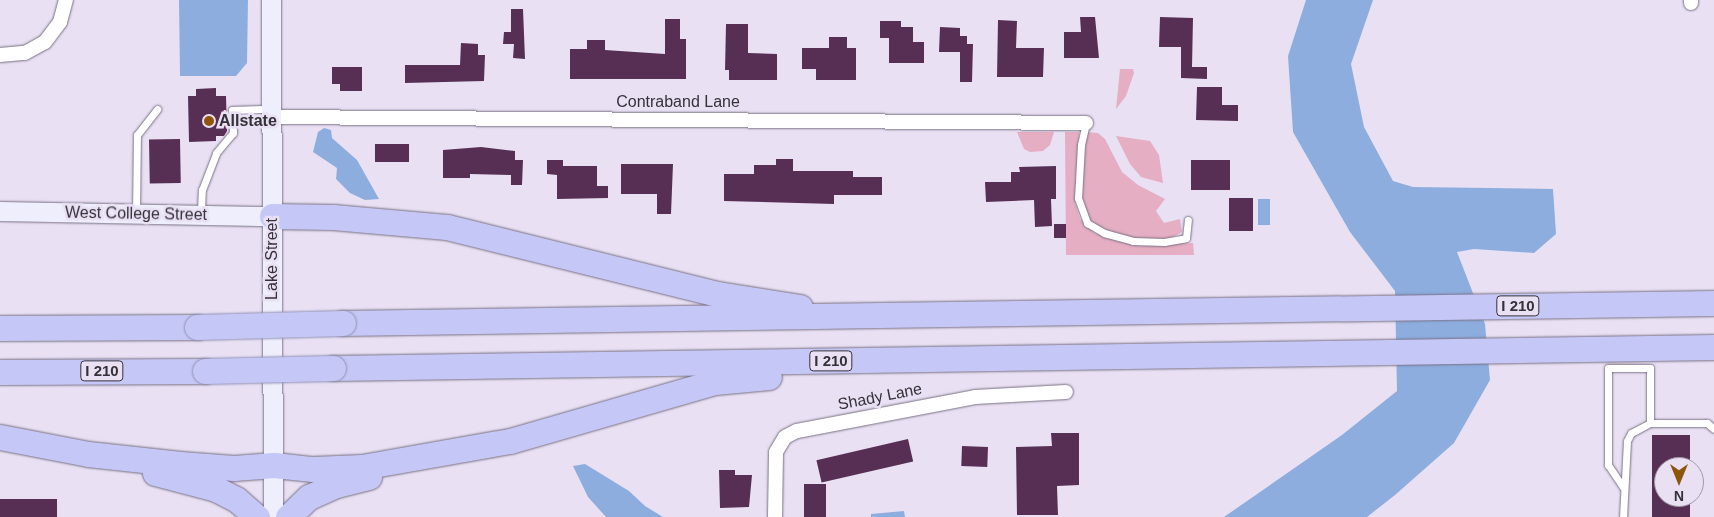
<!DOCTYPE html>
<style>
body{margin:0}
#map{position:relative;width:1714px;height:517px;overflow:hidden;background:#e9e0f4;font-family:Helvetica,sans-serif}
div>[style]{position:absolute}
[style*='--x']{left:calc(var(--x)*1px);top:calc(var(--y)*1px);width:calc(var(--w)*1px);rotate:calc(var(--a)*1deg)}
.green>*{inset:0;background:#e5aec2}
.water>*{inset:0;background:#8daddf;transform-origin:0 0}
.building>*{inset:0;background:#582f54;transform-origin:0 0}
.roads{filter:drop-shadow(0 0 1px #797182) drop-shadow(0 0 1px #797182)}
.lane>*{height:7px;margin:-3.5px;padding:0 3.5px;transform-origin:3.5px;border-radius:3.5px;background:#fff}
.street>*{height:14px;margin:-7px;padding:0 7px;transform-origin:7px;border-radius:7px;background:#fff}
.secondary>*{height:19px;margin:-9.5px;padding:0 9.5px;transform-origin:9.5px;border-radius:9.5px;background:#eeeefc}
.highway>*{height:25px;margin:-12.5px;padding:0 12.5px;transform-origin:12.5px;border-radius:12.5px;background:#c5c7f6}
.bridges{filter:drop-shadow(0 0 1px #9292b4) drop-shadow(0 0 1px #9292b4)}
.highway-bridge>*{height:25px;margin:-12.5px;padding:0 12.5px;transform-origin:12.5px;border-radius:12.5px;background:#c5c7f6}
.dots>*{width:14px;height:14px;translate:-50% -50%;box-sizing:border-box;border:2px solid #e9e0f4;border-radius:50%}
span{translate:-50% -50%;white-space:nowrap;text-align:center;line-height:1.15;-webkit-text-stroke:5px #e9e0f4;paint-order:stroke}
.shield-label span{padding:1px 4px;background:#e9e0f4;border:1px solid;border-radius:4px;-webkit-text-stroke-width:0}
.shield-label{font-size:15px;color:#343138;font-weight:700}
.street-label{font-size:16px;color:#343138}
.poi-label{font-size:16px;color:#343138;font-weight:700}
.left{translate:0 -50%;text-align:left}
.north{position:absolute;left:1654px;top:457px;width:50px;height:50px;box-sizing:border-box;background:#e9e0f4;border:1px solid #a19aa9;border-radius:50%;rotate:180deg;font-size:14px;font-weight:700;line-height:20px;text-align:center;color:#343138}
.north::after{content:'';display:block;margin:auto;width:18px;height:22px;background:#8d560a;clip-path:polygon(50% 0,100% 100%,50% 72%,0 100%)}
</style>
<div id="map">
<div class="green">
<i style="clip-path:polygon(1120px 69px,1133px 69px,1134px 73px,1126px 96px,1116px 109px)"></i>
<i style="clip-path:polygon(1017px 132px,1054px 132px,1050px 145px,1043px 151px,1030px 152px,1024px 149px)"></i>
<i style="clip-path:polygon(1065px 132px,1079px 132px,1075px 203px,1080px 219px,1094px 233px,1141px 246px,1193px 243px,1194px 255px,1066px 255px)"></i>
<i style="clip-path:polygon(1085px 132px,1098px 133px,1105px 139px,1122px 172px,1138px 185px,1165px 199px,1156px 211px,1164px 223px,1180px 219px,1182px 232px,1169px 239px,1148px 240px,1118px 235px,1090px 222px,1082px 209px)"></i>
<i style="clip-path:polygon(1116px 136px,1150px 141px,1159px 155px,1163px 183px,1141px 177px,1130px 164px)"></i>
</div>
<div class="water">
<i style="clip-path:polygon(179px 0,248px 0,247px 63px,236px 76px,180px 76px)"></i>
<i style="clip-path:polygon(1306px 0,1373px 0,1351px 64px,1364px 127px,1393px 181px,1413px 187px,1553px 189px,1556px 234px,1534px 253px,1474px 249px,1457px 252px,1485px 324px,1490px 380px,1454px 443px,1395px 495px,1367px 517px,1224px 517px,1342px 435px,1397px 391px,1395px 291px,1350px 232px,1293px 132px,1288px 56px)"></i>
<i style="clip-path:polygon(324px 128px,331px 130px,332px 138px,357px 160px,379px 199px,365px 200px,350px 193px,336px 179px,337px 168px,313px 152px,318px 132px)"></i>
<i style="left:1258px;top:199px;width:12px;height:26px"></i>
<i style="clip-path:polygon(585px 464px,629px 491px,645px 506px,663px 517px,606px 517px,588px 497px,573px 466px)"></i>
<i style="clip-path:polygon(904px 511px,905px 517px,871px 517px,871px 514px)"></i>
</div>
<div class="building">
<i style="clip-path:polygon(511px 9px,523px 9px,525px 59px,513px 58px,514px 44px,503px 44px,504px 32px,511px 32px)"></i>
<i style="clip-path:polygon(1080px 17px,1095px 17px,1099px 58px,1064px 58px,1064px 32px,1081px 32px)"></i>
<i style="clip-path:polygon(1160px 17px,1193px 18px,1192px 67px,1207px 67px,1207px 79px,1181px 78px,1181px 47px,1159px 47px)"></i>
<i style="clip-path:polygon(665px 19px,680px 19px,680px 39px,686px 39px,686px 79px,570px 79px,570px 49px,587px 49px,587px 40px,605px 40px,605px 50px,665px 54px)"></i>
<i style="clip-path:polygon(998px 20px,1017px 21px,1016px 48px,1044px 48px,1043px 77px,997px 77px)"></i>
<i style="clip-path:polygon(880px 21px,901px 21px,901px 27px,913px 27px,913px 42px,924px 42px,924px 63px,889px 63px,889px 38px,880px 38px)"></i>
<i style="clip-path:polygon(726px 24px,748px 24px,748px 53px,777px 54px,777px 80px,729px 80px,729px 70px,725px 70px)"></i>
<i style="clip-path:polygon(940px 27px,960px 28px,960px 36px,967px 36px,967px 44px,973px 44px,972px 82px,960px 82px,960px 52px,939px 52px)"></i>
<i style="clip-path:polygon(829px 37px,847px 37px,847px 48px,856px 48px,856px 80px,816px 80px,816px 69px,802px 69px,802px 48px,829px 48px)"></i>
<i style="clip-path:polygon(461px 43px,478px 44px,478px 55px,485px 55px,484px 81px,405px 83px,405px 65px,460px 65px)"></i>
<i style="clip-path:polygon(332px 67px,362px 67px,362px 91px,340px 91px,340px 84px,332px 84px)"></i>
<i style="clip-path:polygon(1197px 87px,1222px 87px,1222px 105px,1238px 105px,1238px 121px,1196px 120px)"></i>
<i style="clip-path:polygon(216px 88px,216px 96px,226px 96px,227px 131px,224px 136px,216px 136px,216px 141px,189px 142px,188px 96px,196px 96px,196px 89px)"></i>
<i style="left:180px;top:139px;width:44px;height:31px;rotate:89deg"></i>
<i style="left:375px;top:144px;width:34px;height:18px"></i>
<i style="clip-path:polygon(481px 147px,515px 151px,515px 160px,523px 160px,522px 185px,511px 185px,511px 175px,470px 174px,470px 178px,443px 178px,443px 150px)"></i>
<i style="clip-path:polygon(776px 159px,793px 159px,793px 171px,853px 171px,853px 177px,882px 177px,882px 195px,834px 195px,834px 204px,724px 201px,724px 174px,754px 174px,754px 165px,776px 165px)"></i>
<i style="clip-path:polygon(547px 160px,563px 160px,563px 166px,597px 166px,597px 186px,608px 186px,608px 198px,557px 199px,557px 175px,547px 174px)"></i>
<i style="left:1191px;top:160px;width:39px;height:30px"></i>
<i style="clip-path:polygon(621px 164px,673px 164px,671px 214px,657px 214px,657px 194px,621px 194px)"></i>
<i style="clip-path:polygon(1056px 166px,1056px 199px,1051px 199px,1052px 226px,1035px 227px,1034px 200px,986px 202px,985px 182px,1011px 182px,1011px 172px,1020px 172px,1019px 167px)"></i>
<i style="left:1229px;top:198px;width:24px;height:33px"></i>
<i style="left:1054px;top:224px;width:12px;height:14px"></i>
<i style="clip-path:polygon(1051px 433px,1079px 433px,1079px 485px,1057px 486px,1058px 515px,1017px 515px,1016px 447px,1052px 446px)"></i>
<i style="clip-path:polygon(1652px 435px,1690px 435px,1690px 467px,1664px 467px,1664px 497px,1690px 497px,1690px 517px,1652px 517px)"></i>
<i style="left:908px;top:439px;width:23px;height:94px;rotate:77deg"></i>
<i style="left:962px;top:446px;width:26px;height:20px;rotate:2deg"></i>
<i style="clip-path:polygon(719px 470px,735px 470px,735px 475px,752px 475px,749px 507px,720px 508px)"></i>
<i style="left:804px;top:484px;width:22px;height:33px"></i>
<i style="left:57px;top:499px;width:18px;height:57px;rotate:90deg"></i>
</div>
<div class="roads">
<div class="lane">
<i style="--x:1086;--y:123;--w:23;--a:103"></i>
<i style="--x:1081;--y:145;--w:53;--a:93.2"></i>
<i style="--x:1078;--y:198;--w:27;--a:70"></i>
<i style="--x:1087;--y:223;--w:20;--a:30"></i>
<i style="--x:1104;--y:233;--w:30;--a:15"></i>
<i style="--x:1133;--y:241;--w:31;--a:2"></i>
<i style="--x:1164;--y:242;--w:22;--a:-10"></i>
<i style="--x:1186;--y:238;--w:18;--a:-84"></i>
<i style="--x:136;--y:213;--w:78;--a:-89.3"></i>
<i style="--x:137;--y:135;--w:33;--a:-52"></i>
<i style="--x:201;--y:213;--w:23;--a:-88"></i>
<i style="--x:202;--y:190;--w:40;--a:-69"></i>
<i style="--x:216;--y:153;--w:26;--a:-50"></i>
<i style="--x:233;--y:133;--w:23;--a:-92"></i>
<i style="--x:232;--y:110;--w:38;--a:-2"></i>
<i style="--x:1650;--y:423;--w:57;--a:0"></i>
<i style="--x:1707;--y:423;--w:9;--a:41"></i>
<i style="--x:1623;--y:487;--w:27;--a:-124"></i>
<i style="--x:1608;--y:465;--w:97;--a:-90"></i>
<i style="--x:1608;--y:368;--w:42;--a:0"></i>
<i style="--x:1650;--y:368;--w:55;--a:90"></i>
<i style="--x:1650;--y:423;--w:21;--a:152"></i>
<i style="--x:1631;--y:433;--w:9;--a:117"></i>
<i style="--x:1627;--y:441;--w:76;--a:93"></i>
</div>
<div class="street">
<i style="--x:1691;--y:0;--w:3;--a:90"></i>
<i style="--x:0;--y:55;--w:25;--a:-5"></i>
<i style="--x:25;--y:53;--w:23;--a:-29"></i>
<i style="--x:45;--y:42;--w:25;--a:-53"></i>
<i style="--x:60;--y:22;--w:23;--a:-75"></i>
<i style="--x:270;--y:117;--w:816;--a:0.42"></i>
<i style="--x:775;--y:517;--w:65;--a:-89.1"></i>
<i style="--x:776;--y:452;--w:17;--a:-59"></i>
<i style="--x:785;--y:437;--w:13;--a:-27"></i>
<i style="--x:797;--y:431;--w:181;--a:-10.8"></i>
<i style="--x:975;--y:397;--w:91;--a:-3.1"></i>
</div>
<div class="secondary">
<i style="--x:271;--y:0;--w:517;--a:89.78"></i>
<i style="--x:0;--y:211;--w:272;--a:1.1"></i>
</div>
<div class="highway">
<i style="--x:272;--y:216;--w:61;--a:0.9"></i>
<i style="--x:333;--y:217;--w:114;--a:5"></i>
<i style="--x:447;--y:227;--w:279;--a:13.9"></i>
<i style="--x:718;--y:294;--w:83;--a:9"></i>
<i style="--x:343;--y:323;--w:1371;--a:-0.84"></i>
<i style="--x:0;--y:328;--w:197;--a:-0.3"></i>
<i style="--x:333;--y:368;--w:1381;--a:-0.87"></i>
<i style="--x:0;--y:372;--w:205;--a:-0.3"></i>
<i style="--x:0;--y:437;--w:90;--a:10.9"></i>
<i style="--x:88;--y:454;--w:93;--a:6.2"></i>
<i style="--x:180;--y:464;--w:54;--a:4.2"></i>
<i style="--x:234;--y:468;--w:40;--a:-4.3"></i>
<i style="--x:274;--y:465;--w:39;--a:6"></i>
<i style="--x:313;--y:469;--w:49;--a:-2.3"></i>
<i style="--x:362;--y:467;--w:150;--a:-10"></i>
<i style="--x:510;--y:441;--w:213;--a:-16.1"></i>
<i style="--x:715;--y:382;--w:54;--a:-5.3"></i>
<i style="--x:155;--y:473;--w:63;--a:14.7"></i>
<i style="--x:216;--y:489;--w:22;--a:27"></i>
<i style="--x:236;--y:499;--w:28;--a:41"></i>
<i style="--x:288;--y:517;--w:29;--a:-44"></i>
<i style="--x:309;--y:497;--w:30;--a:-24"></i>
<i style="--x:336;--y:485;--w:34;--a:-14"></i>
</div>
</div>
<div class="bridges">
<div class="highway-bridge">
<i style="--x:197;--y:327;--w:146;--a:-1.6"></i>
<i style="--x:205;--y:371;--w:128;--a:-1.3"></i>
</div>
</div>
<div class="dots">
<i style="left:209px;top:121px;background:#8d560a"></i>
</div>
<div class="shield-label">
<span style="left:1518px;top:306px">I 210</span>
<span style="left:831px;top:361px">I 210</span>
<span style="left:102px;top:371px">I 210</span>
</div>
<div class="street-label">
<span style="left:678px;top:102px">Contraband Lane</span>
<span style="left:136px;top:214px;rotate:1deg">West College Street</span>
<span style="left:272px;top:259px;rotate:-90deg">Lake Street</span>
<span style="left:880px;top:397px;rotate:-11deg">Shady Lane</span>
</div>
<div class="poi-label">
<span class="left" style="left:219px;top:121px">Allstate</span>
</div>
<div class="north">N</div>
</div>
